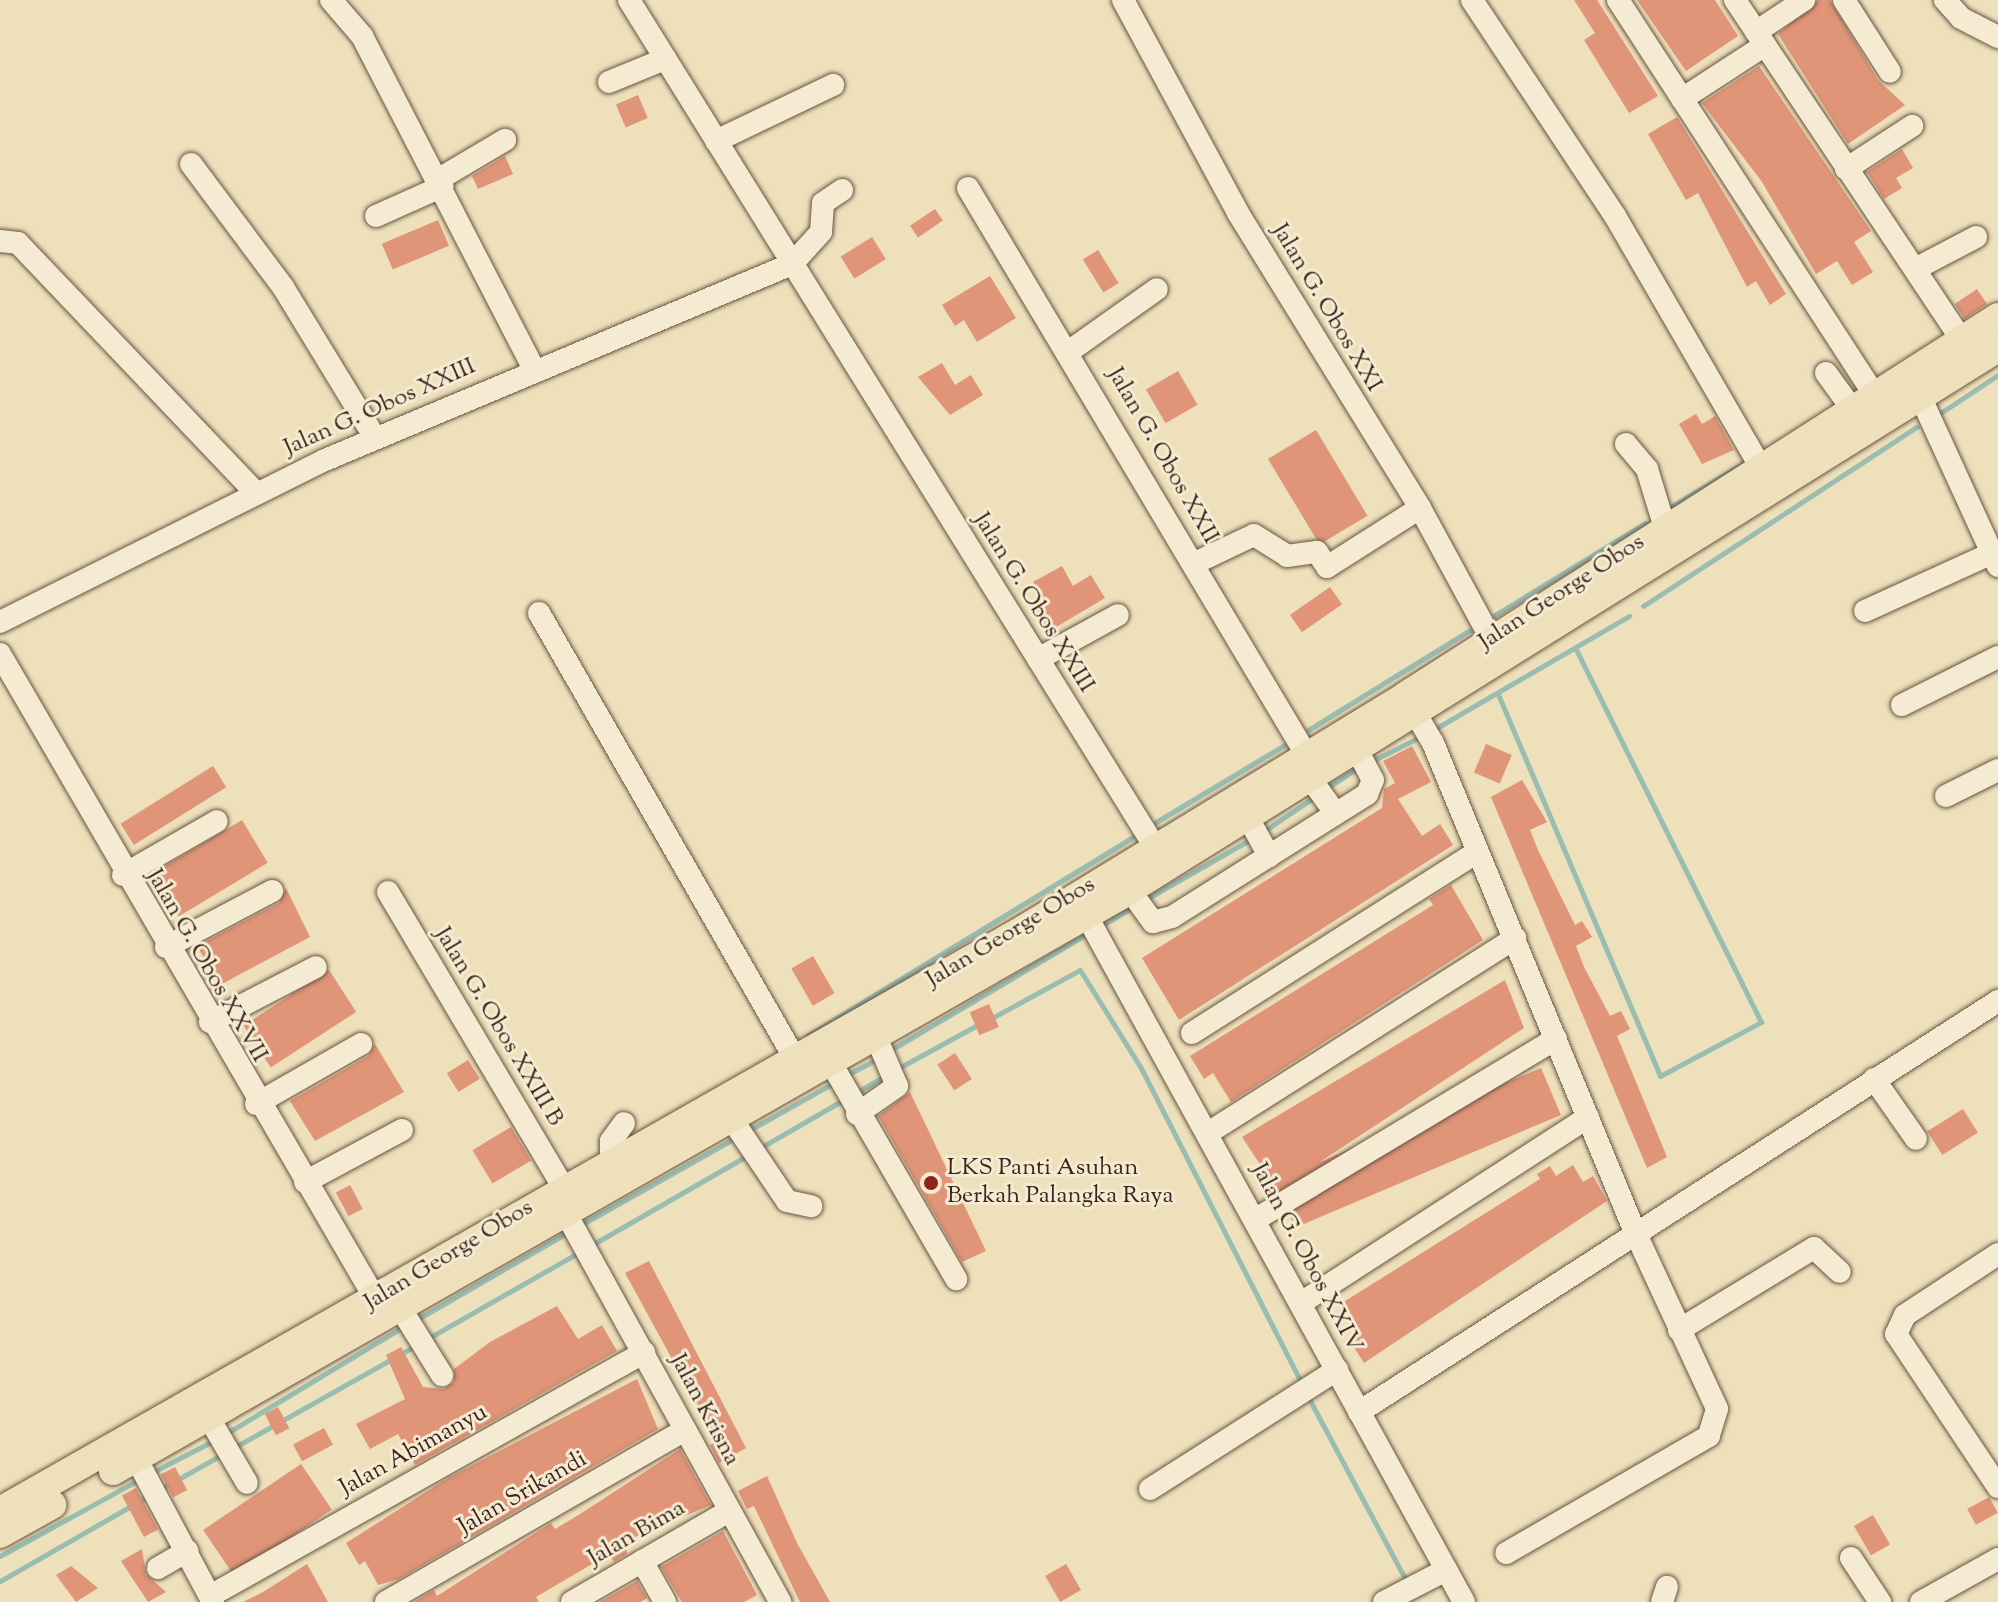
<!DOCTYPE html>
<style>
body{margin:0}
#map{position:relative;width:1998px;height:1602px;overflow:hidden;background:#eee0ba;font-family:"Sorts Mill Goudy",serif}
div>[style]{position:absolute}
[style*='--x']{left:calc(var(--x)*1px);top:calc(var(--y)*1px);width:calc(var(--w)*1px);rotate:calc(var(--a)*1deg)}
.stream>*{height:5px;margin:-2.5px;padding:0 2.5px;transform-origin:2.5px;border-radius:2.5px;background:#99bdb0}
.building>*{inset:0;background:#e09478;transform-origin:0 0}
.roads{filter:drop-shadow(0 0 2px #685343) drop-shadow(0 0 2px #685343)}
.minor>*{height:22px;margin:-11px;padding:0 11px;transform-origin:11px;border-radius:11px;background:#f4ebd2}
.major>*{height:28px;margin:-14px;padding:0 14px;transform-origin:14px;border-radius:14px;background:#eee0ba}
.dots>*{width:22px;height:22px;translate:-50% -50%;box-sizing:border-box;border:4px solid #f4ebd2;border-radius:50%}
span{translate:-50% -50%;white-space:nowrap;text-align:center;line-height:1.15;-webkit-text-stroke:6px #f4ebd2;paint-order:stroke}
.street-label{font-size:24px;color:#3b241b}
.poi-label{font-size:24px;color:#3b241b}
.left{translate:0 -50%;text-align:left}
</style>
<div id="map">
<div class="stream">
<i style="--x:1942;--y:412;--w:67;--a:-33.5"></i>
<i style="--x:1669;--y:508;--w:85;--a:-31.1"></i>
<i style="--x:1643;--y:606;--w:327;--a:-33.2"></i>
<i style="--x:1495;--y:615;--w:176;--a:-31.5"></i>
<i style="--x:1498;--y:694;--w:415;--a:67"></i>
<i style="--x:1660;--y:1076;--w:115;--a:-28.1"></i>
<i style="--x:1761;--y:1022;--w:418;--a:-116.4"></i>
<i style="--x:1308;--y:730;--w:190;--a:-31.7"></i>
<i style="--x:1433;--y:730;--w:227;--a:-30.2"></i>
<i style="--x:1368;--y:763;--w:58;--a:-26.6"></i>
<i style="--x:1324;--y:790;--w:42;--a:-33.3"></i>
<i style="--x:1156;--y:822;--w:149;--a:-31"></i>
<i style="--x:1261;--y:833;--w:66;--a:-33.9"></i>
<i style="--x:1143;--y:901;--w:127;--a:-29.8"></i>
<i style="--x:1099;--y:927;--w:42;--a:-30.3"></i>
<i style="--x:990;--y:1019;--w:102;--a:-28.6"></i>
<i style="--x:1080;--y:970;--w:115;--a:58.1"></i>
<i style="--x:1141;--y:1068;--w:357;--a:63"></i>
<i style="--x:807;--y:1036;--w:381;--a:-31.4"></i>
<i style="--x:889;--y:1051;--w:234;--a:-30.6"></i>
<i style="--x:895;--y:1070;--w:98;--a:-28.7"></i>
<i style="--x:847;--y:1075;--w:34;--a:-28"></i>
<i style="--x:857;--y:1092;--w:34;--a:-30"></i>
<i style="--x:746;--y:1132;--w:102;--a:-29.3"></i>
<i style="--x:760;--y:1148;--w:98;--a:-30"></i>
<i style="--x:579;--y:1226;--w:181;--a:-29.4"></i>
<i style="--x:590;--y:1246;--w:182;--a:-29.9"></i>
<i style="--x:416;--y:1320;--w:178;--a:-30"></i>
<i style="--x:427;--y:1339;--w:177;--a:-29.7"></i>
<i style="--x:1307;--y:1395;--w:214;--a:61.9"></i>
<i style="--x:227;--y:1433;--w:205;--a:-31.1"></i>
<i style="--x:235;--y:1447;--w:206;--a:-29.3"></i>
<i style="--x:149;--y:1474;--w:74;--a:-27.3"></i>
<i style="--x:159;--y:1490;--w:73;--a:-29.4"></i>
<i style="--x:0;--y:1556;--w:160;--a:-28.8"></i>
<i style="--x:0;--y:1581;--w:173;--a:-29.8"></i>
</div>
<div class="building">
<i style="clip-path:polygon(1574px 0,1597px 0,1658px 96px,1629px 113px,1584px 40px,1595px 33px)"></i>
<i style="clip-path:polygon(1637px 0,1715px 0,1738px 36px,1686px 71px)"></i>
<i style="clip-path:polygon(1818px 0,1830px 0,1878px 80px,1905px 105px,1848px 144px,1778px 34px)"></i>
<i style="clip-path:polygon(1759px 66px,1871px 231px,1854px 242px,1873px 272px,1852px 285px,1837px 261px,1816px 274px,1762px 182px,1702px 103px)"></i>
<i style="left:638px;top:95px;width:25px;height:24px;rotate:67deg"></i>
<i style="clip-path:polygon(1677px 117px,1786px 294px,1770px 305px,1756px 281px,1747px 287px,1698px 193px,1686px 200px,1648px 134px)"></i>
<i style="clip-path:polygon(1902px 149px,1913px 168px,1896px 178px,1902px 188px,1884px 199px,1867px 172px)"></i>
<i style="clip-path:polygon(505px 156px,513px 174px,478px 189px,472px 176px)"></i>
<i style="left:935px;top:209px;width:14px;height:30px;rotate:56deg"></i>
<i style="left:438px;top:220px;width:28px;height:61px;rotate:67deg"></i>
<i style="left:872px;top:237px;width:26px;height:37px;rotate:58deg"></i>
<i style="left:1098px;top:250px;width:39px;height:18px;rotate:58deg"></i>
<i style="clip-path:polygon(990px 276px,1016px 318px,977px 342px,964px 320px,955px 326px,942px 305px)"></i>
<i style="left:1977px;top:289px;width:18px;height:27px;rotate:56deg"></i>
<i style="clip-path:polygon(942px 363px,955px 385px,971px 375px,983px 395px,950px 415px,918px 377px)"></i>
<i style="left:1178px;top:371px;width:39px;height:37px;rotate:60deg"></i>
<i style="clip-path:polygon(1696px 414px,1702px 424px,1715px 416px,1734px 450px,1702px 464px,1679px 424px)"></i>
<i style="left:1316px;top:430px;width:100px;height:56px;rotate:59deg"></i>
<i style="clip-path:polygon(1062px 566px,1073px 586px,1091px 575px,1105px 598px,1048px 632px,1034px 609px,1045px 603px,1033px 582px)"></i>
<i style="left:1330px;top:587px;width:21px;height:49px;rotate:55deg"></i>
<i style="left:1486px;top:744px;width:28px;height:31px;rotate:23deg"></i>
<i style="clip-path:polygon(1412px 746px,1431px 782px,1398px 799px,1422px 836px,1440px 824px,1453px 845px,1179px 1020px,1142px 958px,1382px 808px,1384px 789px,1395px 783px,1383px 761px)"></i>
<i style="left:213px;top:766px;width:25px;height:109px;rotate:58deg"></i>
<i style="clip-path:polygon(1522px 780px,1547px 822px,1530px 830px,1538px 850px,1575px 925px,1582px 921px,1592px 937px,1576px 946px,1584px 967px,1610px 1016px,1621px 1011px,1630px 1029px,1617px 1036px,1667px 1157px,1647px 1168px,1491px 797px)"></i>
<i style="left:242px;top:820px;width:50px;height:104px;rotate:59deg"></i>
<i style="clip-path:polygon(1451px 885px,1483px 940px,1231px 1102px,1213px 1073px,1204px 1079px,1190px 1056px,1433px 905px,1429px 899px)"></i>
<i style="clip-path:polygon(286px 888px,310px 937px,220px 985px,197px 946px,279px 903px)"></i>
<i style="left:813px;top:956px;width:43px;height:25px;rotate:60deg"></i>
<i style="left:329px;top:970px;width:50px;height:102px;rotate:57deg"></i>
<i style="clip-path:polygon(1505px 980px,1524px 1028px,1277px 1190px,1242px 1137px)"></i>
<i style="left:989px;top:1004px;width:25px;height:21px;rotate:67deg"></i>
<i style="clip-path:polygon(375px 1044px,404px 1092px,315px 1141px,290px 1101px,368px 1056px)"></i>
<i style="left:955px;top:1053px;width:31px;height:21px;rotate:57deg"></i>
<i style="left:468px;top:1060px;width:22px;height:25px;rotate:58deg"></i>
<i style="left:1541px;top:1068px;width:51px;height:289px;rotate:67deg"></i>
<i style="clip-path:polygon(910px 1092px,986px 1251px,962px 1262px,878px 1116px)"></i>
<i style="left:1963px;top:1109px;width:28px;height:42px;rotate:58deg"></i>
<i style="left:511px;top:1127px;width:39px;height:45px;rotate:59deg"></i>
<i style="clip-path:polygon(1573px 1165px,1583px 1182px,1593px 1176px,1607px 1201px,1364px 1363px,1348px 1338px,1359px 1330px,1342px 1303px,1540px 1179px,1537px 1174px,1550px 1166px,1556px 1176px)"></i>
<i style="left:350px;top:1185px;width:27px;height:16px;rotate:62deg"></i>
<i style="clip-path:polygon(649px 1261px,746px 1448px,719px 1463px,710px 1445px,717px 1441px,625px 1273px)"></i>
<i style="clip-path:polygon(557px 1306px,578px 1339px,602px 1325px,617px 1351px,415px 1465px,398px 1434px,370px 1449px,356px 1424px,405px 1399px,386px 1355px,401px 1347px,423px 1387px,443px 1389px,454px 1382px,454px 1369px,490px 1342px)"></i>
<i style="clip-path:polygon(637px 1379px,658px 1429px,399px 1579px,378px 1585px,365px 1561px,359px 1565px,346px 1543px,448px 1478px)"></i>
<i style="left:278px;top:1407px;width:24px;height:15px;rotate:62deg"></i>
<i style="left:324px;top:1428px;width:19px;height:35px;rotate:62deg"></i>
<i style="clip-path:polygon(680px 1449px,711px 1505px,626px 1541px,627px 1554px,614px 1562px,609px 1554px,536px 1597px,539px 1602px,414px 1602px,434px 1590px,437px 1596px,551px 1523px,555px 1529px,577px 1516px)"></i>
<i style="left:301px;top:1464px;width:55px;height:118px;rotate:56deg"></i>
<i style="left:175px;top:1467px;width:26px;height:16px;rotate:62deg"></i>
<i style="clip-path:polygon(767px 1476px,797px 1543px,830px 1602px,800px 1602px,754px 1506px,747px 1509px,738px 1491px)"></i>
<i style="left:136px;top:1488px;width:47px;height:16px;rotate:62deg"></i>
<i style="left:1989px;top:1497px;width:18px;height:25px;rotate:61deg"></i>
<i style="left:1873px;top:1515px;width:34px;height:22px;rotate:60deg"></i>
<i style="clip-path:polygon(723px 1531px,757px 1595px,744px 1602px,682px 1602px,661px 1567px)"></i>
<i style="clip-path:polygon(142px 1549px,146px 1574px,166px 1592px,148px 1602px,121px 1561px)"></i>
<i style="clip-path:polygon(307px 1564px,328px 1602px,243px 1602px,263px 1592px)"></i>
<i style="left:1066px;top:1564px;width:30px;height:24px;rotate:60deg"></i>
<i style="clip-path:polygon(71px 1566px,98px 1588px,76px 1602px,56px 1575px)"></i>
<i style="clip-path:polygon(637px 1581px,647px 1598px,641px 1602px,600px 1602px)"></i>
</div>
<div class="roads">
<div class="minor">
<i style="--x:331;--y:0;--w:48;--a:49.3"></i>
<i style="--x:362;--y:36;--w:373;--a:62.7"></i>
<i style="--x:629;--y:0;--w:997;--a:58.16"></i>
<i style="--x:1123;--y:0;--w:242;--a:61.6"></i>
<i style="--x:1238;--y:213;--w:347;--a:58.3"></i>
<i style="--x:1420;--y:508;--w:149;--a:61.5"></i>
<i style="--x:1472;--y:0;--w:259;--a:56.5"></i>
<i style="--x:1615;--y:216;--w:289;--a:59.9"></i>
<i style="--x:1618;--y:0;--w:468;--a:57"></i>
<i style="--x:1735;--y:0;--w:407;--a:56.3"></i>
<i style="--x:1844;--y:0;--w:85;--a:57.4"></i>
<i style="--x:1945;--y:0;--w:24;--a:48"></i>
<i style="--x:1961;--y:18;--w:42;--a:27.2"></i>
<i style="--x:1756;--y:32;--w:58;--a:-33.7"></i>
<i style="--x:609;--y:82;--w:61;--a:-22.3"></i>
<i style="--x:1682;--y:99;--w:99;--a:-33"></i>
<i style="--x:716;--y:141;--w:130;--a:-25.6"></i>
<i style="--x:191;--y:164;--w:154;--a:53.2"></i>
<i style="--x:283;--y:287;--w:177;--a:58.6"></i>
<i style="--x:1846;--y:169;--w:79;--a:-33.1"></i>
<i style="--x:439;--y:179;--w:77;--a:-30.6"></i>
<i style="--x:968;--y:188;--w:659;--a:59.16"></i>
<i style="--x:376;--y:216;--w:73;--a:-24.1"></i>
<i style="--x:0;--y:241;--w:18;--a:6"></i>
<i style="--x:18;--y:243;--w:344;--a:46.4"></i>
<i style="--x:1915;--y:269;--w:69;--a:-27.7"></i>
<i style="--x:1071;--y:350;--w:105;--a:-35.3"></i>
<i style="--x:1826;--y:373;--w:46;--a:53.9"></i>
<i style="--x:1920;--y:396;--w:187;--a:65.4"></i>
<i style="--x:1626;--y:444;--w:33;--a:50"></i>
<i style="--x:1647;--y:469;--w:62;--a:73"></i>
<i style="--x:1195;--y:563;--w:65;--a:-25.4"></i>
<i style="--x:1254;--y:535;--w:39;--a:32"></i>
<i style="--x:1287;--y:556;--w:30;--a:-8"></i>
<i style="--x:1317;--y:552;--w:18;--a:56"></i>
<i style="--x:1327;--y:567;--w:110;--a:-32.4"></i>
<i style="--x:1865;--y:611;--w:140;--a:-24.5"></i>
<i style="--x:539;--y:613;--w:512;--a:60.13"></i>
<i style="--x:0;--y:622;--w:363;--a:-26.5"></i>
<i style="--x:325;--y:460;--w:506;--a:-22.77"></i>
<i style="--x:792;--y:264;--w:43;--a:-47.8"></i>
<i style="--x:821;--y:232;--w:29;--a:-86"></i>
<i style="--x:823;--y:203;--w:23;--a:-34"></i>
<i style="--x:0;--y:654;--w:747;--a:59.8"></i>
<i style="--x:1038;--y:659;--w:91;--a:-28.8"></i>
<i style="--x:1408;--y:701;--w:49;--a:59.2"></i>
<i style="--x:1433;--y:743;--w:529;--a:67.56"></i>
<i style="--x:1635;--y:1232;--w:195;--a:65.1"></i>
<i style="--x:1717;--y:1409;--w:28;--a:107"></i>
<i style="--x:1709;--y:1436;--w:234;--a:150"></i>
<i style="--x:1902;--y:705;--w:107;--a:-26.6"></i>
<i style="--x:1310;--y:778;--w:44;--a:54.2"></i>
<i style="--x:1946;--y:796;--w:58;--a:-26.6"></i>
<i style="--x:1247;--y:816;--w:46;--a:61.2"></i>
<i style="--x:123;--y:875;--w:108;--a:-29.9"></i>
<i style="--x:1129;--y:889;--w:41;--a:54"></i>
<i style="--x:1153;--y:922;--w:20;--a:-15"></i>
<i style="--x:1172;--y:917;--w:231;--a:-32.2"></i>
<i style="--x:1367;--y:794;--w:15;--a:-67"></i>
<i style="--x:1373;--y:780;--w:34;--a:-118"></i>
<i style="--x:388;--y:892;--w:344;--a:59.3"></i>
<i style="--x:1079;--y:902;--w:799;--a:61.19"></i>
<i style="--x:166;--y:947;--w:120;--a:-27.8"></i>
<i style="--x:210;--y:1022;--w:119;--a:-27.4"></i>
<i style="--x:1192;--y:1033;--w:338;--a:-32.4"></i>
<i style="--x:831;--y:1063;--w:250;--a:59.9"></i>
<i style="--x:1874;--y:1079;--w:73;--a:55"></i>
<i style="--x:256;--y:1104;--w:121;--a:-29.7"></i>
<i style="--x:857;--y:1114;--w:49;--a:-35"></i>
<i style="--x:897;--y:1086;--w:53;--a:-113.2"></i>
<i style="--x:731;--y:1118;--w:100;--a:56"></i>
<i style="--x:787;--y:1201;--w:25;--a:12"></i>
<i style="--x:1208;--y:1133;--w:364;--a:-32.4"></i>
<i style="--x:611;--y:1161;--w:20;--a:-90"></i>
<i style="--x:611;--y:1141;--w:22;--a:-54"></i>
<i style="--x:305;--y:1182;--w:110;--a:-28.2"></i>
<i style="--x:559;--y:1201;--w:458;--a:61.1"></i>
<i style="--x:1256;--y:1219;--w:350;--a:-31"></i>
<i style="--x:1998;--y:1254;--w:111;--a:146.7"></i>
<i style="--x:1905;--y:1315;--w:21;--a:115"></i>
<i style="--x:1896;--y:1334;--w:184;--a:56.3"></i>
<i style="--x:1301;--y:1303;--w:342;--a:-32.9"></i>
<i style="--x:401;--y:1309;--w:78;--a:58.2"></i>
<i style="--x:1679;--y:1330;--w:158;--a:-31.3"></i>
<i style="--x:1814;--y:1248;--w:35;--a:43"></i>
<i style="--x:1359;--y:1412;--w:760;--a:-32.75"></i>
<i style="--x:209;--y:1418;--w:75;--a:59.7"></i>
<i style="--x:129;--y:1445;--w:178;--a:61.9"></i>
<i style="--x:1150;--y:1489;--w:222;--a:-32.5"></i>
<i style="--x:1851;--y:1558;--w:53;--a:56.6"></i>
<i style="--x:642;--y:1561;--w:47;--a:60.7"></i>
<i style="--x:158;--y:1568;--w:34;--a:-30"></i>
<i style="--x:210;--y:1596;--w:498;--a:-29.3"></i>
<i style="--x:386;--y:1602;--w:345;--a:-29.9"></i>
<i style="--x:572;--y:1602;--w:181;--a:-30.1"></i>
<i style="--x:1384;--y:1602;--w:70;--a:-27.3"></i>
<i style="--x:1662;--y:1602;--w:16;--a:-72"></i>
<i style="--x:1921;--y:1602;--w:88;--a:-29.2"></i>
</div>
<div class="major">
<i style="--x:113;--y:1471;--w:1157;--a:-29.73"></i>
<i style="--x:1118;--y:897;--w:1037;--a:-31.96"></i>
<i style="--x:0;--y:1511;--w:1178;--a:-29.61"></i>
<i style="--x:1024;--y:929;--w:447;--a:-31.4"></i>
<i style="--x:1405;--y:696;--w:704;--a:-32.58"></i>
<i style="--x:0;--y:1534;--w:60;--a:-29.1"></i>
</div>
</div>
<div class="dots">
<i style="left:931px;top:1183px;background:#8f2418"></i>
</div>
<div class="street-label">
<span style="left:1326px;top:308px;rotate:59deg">Jalan G. Obos XXI</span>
<span style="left:380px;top:408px;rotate:-24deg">Jalan G. Obos XXIII</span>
<span style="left:1162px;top:456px;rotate:60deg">Jalan G. Obos XXII</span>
<span style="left:1562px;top:593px;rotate:-33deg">Jalan George Obos</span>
<span style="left:1033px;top:603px;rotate:58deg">Jalan G. Obos XXIII</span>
<span style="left:1011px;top:933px;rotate:-31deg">Jalan George Obos</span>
<span style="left:206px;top:966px;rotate:60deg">Jalan G. Obos XXVII</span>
<span style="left:498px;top:1027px;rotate:59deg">Jalan G. Obos XXIII B</span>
<span style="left:449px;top:1256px;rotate:-31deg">Jalan George Obos</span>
<span style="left:1306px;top:1258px;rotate:62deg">Jalan G. Obos XXIV</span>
<span style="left:704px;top:1410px;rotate:62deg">Jalan Krisna</span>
<span style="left:414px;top:1451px;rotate:-29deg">Jalan Abimanyu</span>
<span style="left:523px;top:1494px;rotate:-30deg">Jalan Srikandi</span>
<span style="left:637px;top:1534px;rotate:-30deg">Jalan Bima</span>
</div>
<div class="poi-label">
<span class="left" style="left:947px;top:1183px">LKS Panti Asuhan<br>Berkah Palangka Raya</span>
</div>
</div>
